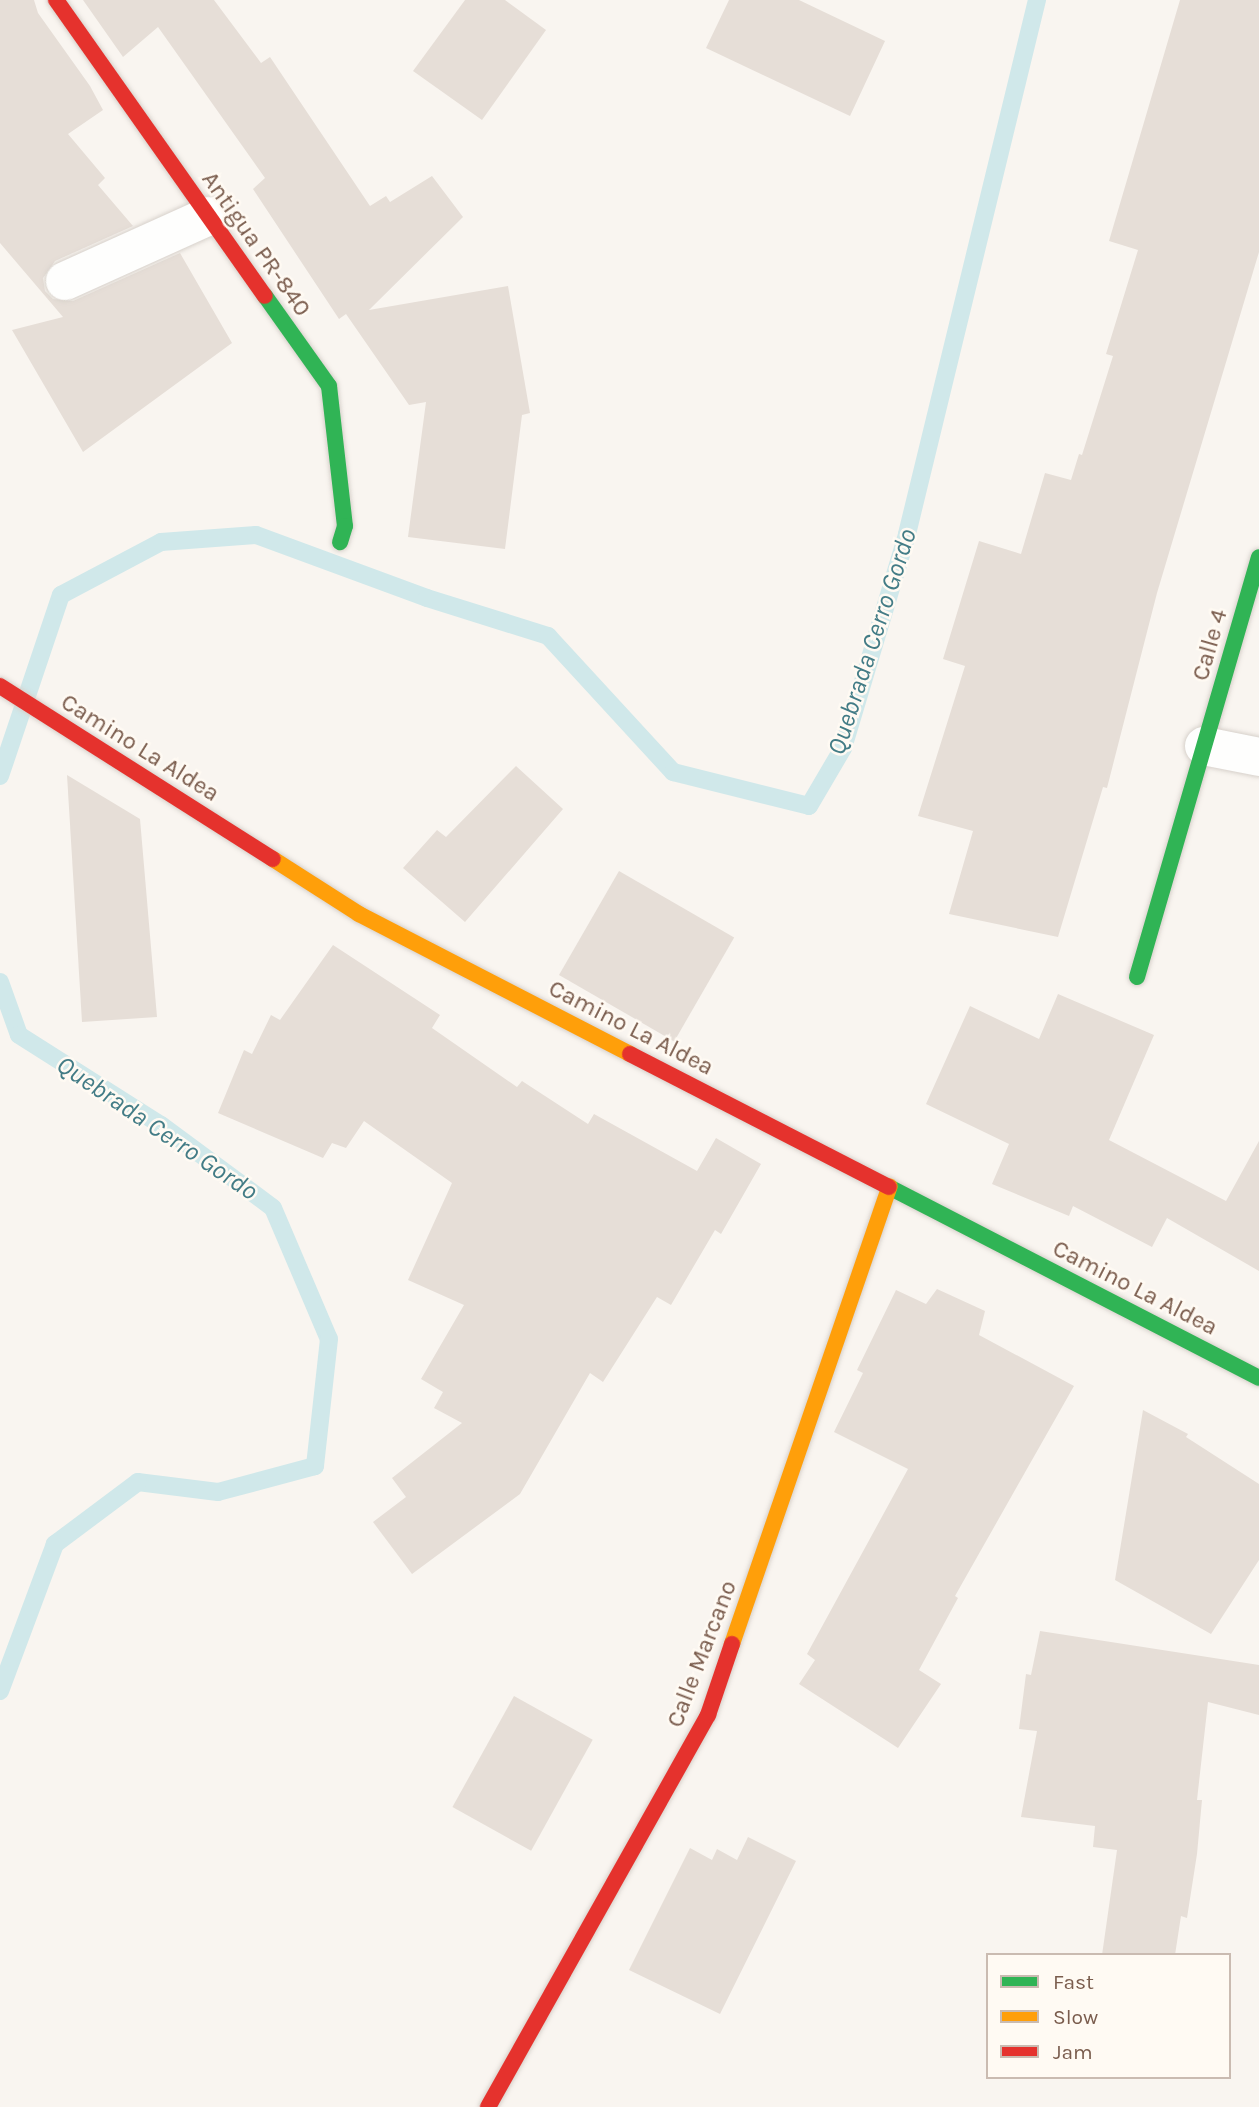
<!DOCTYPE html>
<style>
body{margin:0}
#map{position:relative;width:1259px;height:2107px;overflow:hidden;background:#f9f5f0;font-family:Karla,sans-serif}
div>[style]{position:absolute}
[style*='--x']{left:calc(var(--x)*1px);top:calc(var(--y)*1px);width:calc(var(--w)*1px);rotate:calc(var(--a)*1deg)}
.stream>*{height:18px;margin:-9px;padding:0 9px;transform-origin:9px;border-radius:9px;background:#d0e8ea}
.building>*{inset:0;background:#e6ded7;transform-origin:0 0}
.roads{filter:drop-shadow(0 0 2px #d7d1cb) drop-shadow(0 0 2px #d7d1cb)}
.street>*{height:38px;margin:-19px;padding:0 19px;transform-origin:19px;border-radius:19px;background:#fefefd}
.fast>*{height:16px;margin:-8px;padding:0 8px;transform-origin:8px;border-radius:8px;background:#30b455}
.slow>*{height:16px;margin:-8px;padding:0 8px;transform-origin:8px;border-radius:8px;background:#ff9f0a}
.jam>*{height:16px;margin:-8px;padding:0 8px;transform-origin:8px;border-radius:8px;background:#e5322d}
span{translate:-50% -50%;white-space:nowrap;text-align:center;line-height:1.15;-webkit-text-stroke:5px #fffaf3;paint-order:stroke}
.street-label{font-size:24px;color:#7a5c4d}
.water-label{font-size:26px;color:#437c86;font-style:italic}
.legend{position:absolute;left:986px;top:1953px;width:245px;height:126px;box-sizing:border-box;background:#fffaf3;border:2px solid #cabbb1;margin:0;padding:9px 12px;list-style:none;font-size:21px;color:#7a5c4d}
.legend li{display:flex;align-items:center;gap:14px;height:35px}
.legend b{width:35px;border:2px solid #cabbb1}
</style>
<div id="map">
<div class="stream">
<i style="--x:0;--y:776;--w:191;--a:-71.4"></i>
<i style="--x:61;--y:595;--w:113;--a:-27.9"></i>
<i style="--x:161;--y:542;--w:95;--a:-4.2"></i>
<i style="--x:256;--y:535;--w:182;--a:20.2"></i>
<i style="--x:427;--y:598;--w:127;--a:17.4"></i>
<i style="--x:548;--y:636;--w:185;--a:47.4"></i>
<i style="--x:673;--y:772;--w:140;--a:14"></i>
<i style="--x:809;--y:806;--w:67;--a:-59.6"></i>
<i style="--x:843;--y:748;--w:223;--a:-73.3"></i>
<i style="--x:907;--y:534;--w:550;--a:-76.32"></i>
<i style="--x:0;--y:982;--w:56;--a:70.3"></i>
<i style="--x:19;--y:1035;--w:168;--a:32.4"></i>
<i style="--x:161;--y:1125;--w:139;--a:36.5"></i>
<i style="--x:273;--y:1208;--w:142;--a:66.9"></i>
<i style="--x:329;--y:1339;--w:128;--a:96.3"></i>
<i style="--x:315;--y:1466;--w:100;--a:165"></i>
<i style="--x:218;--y:1492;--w:81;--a:-172.9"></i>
<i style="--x:138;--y:1482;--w:104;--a:143.2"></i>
<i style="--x:55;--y:1544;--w:157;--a:110.5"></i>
</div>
<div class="building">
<i style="clip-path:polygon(0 0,34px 0,38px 13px,90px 86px,103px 110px,68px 134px,105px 178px,98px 185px,133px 226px,55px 261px,43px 278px,45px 291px,53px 299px,73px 301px,180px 253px,232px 343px,83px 452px,12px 330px,63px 317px,0 243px)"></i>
<i style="clip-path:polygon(83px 0,214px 0,261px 63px,270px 57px,370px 206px,386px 196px,390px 202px,432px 176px,463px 217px,369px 310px,508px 286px,530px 413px,522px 415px,505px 549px,408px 537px,426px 402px,409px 405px,346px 314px,339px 319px,253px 189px,265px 178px,158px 27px,123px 57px)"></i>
<i style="clip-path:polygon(465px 0,505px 0,546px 30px,482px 120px,413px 71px)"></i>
<i style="clip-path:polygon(729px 0,799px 0,885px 41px,850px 116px,706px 48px)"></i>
<i style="clip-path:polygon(1180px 0,1259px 0,1259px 252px,1157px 593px,1107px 788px,1103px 787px,1058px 937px,949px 914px,973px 831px,918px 816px,965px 666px,943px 659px,979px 541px,1021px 554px,1045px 473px,1071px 480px,1079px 454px,1082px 455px,1113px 356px,1106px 354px,1138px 250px,1109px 241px)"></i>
<i style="clip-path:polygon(516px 766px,563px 809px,465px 922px,403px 868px,437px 830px,446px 837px)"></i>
<i style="clip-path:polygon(67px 775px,140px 819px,157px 1017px,82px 1022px)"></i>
<i style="left:619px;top:871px;width:133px;height:120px;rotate:30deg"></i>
<i style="clip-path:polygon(333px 945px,440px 1015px,432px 1028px,517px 1087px,522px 1081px,588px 1124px,594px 1114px,697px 1171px,716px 1138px,761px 1164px,721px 1234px,715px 1230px,671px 1305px,657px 1297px,603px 1382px,590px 1373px,520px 1494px,412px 1574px,373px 1522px,406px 1497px,392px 1478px,462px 1423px,434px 1408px,443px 1392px,421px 1379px,464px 1305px,408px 1280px,452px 1183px,364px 1121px,346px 1148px,332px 1143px,323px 1158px,218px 1113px,244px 1050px,252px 1054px,271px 1015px,280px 1020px)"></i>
<i style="clip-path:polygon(1058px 994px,1154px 1035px,1109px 1140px,1226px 1201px,1259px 1141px,1259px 1271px,1167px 1218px,1152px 1247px,1073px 1206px,1069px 1216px,992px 1184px,1009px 1144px,926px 1104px,970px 1006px,1039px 1039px)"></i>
<i style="clip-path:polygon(937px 1289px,985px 1311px,979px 1335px,1074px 1386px,955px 1596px,958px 1598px,919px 1670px,941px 1684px,898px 1748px,799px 1684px,815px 1660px,807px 1654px,908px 1469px,834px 1432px,863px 1373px,857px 1370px,896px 1290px,926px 1304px)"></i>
<i style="clip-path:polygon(1143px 1410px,1188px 1434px,1186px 1437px,1259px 1484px,1259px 1560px,1211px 1634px,1115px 1580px)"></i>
<i style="clip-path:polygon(1040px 1631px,1259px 1665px,1259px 1715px,1208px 1702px,1197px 1800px,1202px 1800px,1197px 1854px,1187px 1918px,1181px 1916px,1175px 1955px,1102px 1955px,1117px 1850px,1093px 1847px,1095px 1826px,1021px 1817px,1037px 1731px,1019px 1729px,1026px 1674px,1031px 1675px)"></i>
<i style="left:514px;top:1696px;width:90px;height:127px;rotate:29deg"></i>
<i style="clip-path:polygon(748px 1837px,796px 1861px,720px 2014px,629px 1970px,690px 1848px,712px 1860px,717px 1849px,737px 1860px)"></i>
</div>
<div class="roads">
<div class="street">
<i style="--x:65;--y:281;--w:158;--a:-24.3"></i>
<i style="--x:1204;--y:746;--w:56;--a:11.3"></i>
</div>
<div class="fast">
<i style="--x:265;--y:296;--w:110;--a:54.6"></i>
<i style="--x:329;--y:386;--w:141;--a:83.5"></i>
<i style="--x:345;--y:526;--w:17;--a:107"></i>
<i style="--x:1137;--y:977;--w:437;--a:-73.8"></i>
<i style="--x:889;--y:1187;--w:416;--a:27.3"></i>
</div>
<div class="slow">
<i style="--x:273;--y:859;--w:102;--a:32.6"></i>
<i style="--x:359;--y:914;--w:305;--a:27.3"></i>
<i style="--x:732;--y:1644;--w:484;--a:-71"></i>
</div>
<div class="jam">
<i style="--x:56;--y:0;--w:362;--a:54.8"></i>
<i style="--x:0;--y:686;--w:323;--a:32.4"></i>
<i style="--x:630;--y:1054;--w:291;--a:27.2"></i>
<i style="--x:488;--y:2107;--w:450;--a:-60.7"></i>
<i style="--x:708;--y:1715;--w:75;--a:-71.3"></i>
</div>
</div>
<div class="street-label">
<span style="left:256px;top:244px;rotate:55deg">Antigua PR-840</span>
<span style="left:1210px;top:645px;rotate:-74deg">Calle 4</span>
<span style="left:140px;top:748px;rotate:32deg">Camino La Aldea</span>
<span style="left:631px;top:1028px;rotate:27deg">Camino La Aldea</span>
<span style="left:1135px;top:1288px;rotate:27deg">Camino La Aldea</span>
<span style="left:702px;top:1654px;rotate:-69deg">Calle Marcano</span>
</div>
<div class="water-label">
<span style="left:872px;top:642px;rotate:-72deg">Quebrada Cerro Gordo</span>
<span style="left:157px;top:1128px;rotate:34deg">Quebrada Cerro Gordo</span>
</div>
<ul class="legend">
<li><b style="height:9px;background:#30b455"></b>Fast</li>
<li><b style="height:9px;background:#ff9f0a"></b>Slow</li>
<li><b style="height:9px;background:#e5322d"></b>Jam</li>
</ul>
</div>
